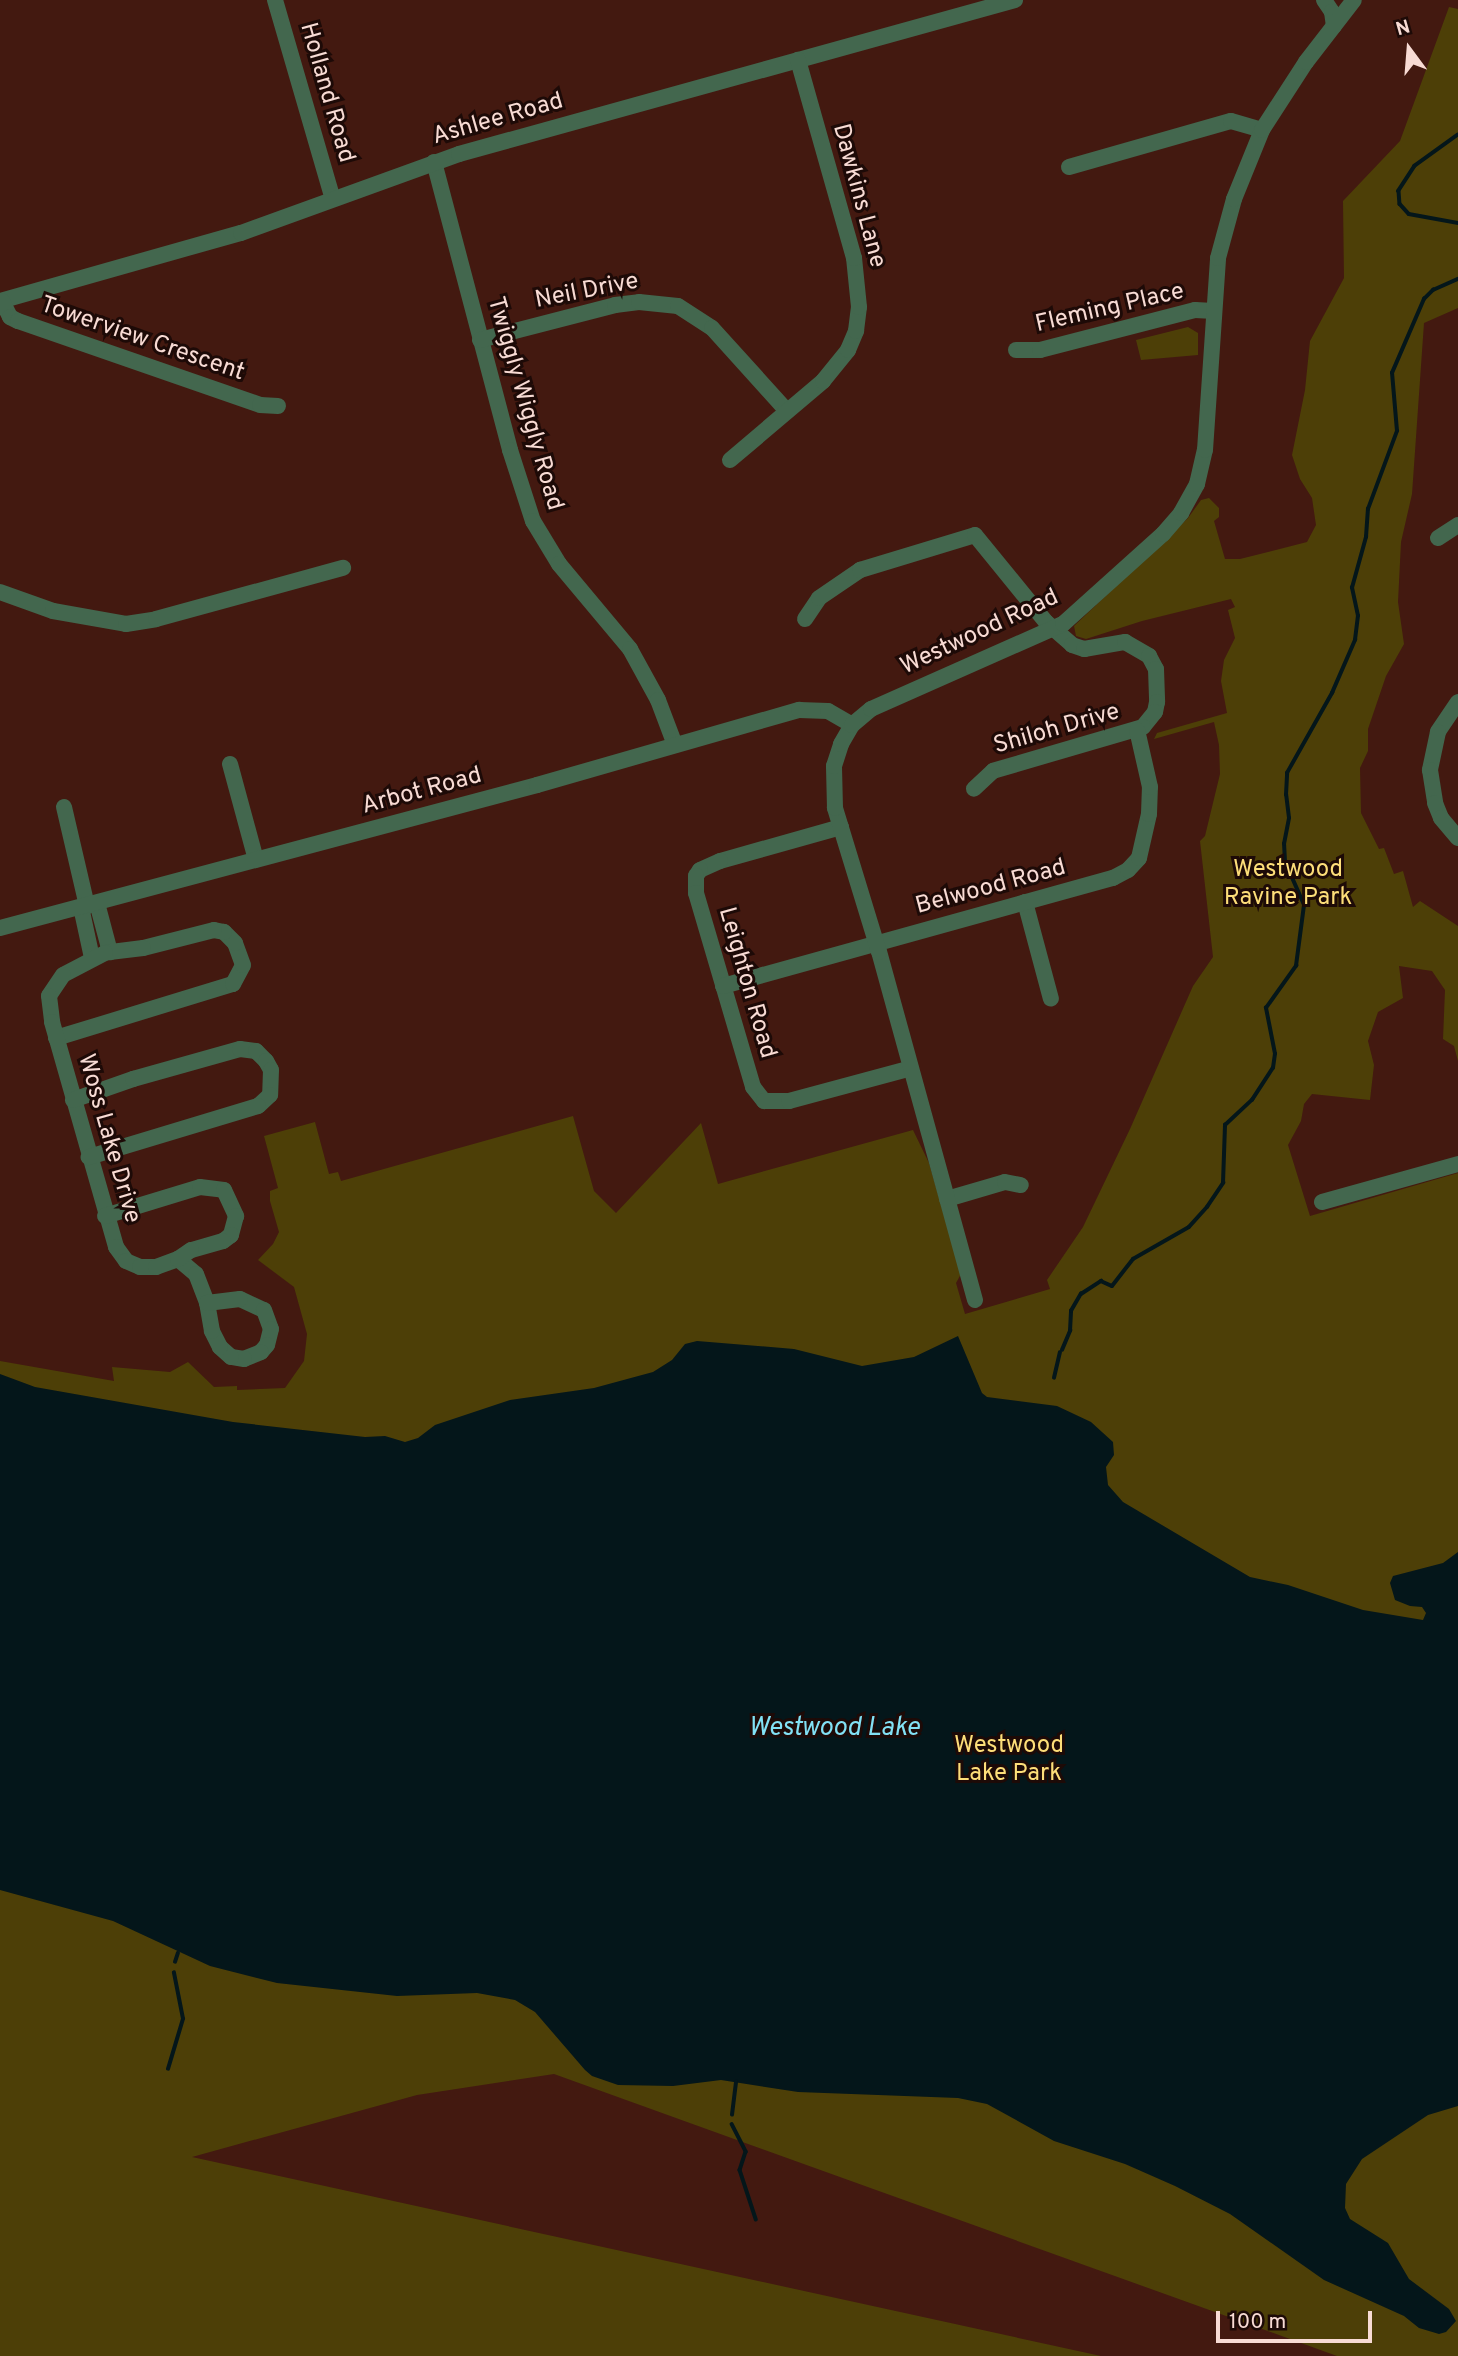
<!DOCTYPE html>
<style>
body{margin:0}
#map{position:relative;width:1458px;height:2356px;overflow:hidden;background:#431910;font-family:Overpass,sans-serif}
div>[style]{position:absolute}
[style*='--x']{left:calc(var(--x)*1px);top:calc(var(--y)*1px);width:calc(var(--w)*1px);rotate:calc(var(--a)*1deg)}
.green>*{inset:0;background:#4d3f07}
.water>*{inset:0;background:#04161a}
.stream>*{height:3.5px;margin:-1.75px;padding:0 1.75px;transform-origin:1.75px;border-radius:1.75px;background:#04161a}
.minor>*{height:16px;margin:-8px;padding:0 8px;transform-origin:8px;border-radius:8px;background:#43674e}
span{translate:-50% -50%;white-space:nowrap;text-align:center;line-height:1.15;-webkit-text-stroke:6px #1d0a07;paint-order:stroke}
.street-label{font-size:24px;color:#f8dbd4}
.park-label{font-size:24px;color:#fdde79}
.water-label{font-size:26px;color:#82e1f5;font-style:italic}
.north{position:absolute;left:1374px;top:14px;width:70px;height:70px;-webkit-text-stroke:5px #1d0a07;paint-order:stroke;rotate:344deg;font-size:19px;font-weight:700;line-height:28px;text-align:center;color:#f8dbd4}
.north::after{content:'';display:block;margin:auto;width:24px;height:32px;background:#f8dbd4;clip-path:polygon(50% 0,100% 100%,50% 72%,0 100%)}
.scale{position:absolute;left:1216px;top:2311px;width:156px;height:32px;box-sizing:border-box;border:4px solid #f8dbd4;border-top:0;padding-left:9px;font-size:21px;line-height:24px;white-space:nowrap;color:#f8dbd4;-webkit-text-stroke:5px #1d0a07;paint-order:stroke}
</style>
<div id="map">
<div class="green">
<i style="clip-path:polygon(1449px 7px,1458px 9px,1458px 308px,1424px 323px,1412px 494px,1401px 542px,1398px 602px,1404px 644px,1386px 676px,1368px 729px,1368px 751px,1360px 768px,1361px 813px,1379px 849px,1384px 848px,1394px 874px,1403px 871px,1413px 907px,1420px 901px,1458px 926px,1458px 1061px,1454px 1046px,1443px 1039px,1445px 990px,1432px 971px,1399px 966px,1403px 998px,1378px 1012px,1368px 1041px,1374px 1065px,1370px 1100px,1312px 1094px,1304px 1104px,1301px 1121px,1288px 1145px,1310px 1216px,1458px 1173px,1458px 2356px,1337px 2356px,554px 2074px,417px 2095px,192px 2157px,1101px 2356px,0 2356px,0 1361px,114px 1381px,112px 1367px,170px 1372px,188px 1362px,214px 1387px,237px 1386px,237px 1390px,285px 1388px,304px 1361px,307px 1334px,294px 1287px,258px 1260px,273px 1244px,279px 1232px,270px 1201px,270px 1191px,278px 1188px,264px 1136px,315px 1122px,329px 1174px,338px 1172px,341px 1181px,573px 1116px,594px 1191px,616px 1213px,701px 1123px,718px 1184px,913px 1130px,929px 1163px,961px 1274px,956px 1283px,965px 1314px,1050px 1289px,1047px 1280px,1083px 1227px,1130px 1129px,1193px 986px,1213px 957px,1200px 841px,1205px 836px,1220px 774px,1219px 745px,1214px 722px,1154px 739px,1157px 733px,1227px 713px,1221px 681px,1224px 660px,1235px 638px,1228px 610px,1235px 607px,1231px 599px,1142px 621px,1086px 639px,1076px 636px,1074px 626px,1188px 518px,1201px 500px,1209px 498px,1219px 508px,1219px 517px,1214px 521px,1225px 559px,1240px 559px,1307px 542px,1316px 525px,1312px 498px,1300px 479px,1292px 455px,1305px 390px,1310px 341px,1344px 278px,1343px 201px,1400px 141px)"></i>
<i style="clip-path:polygon(1188px 327px,1198px 333px,1198px 355px,1141px 360px,1136px 340px)"></i>
</div>
<div class="water">
<i style="clip-path:polygon(958px 1336px,982px 1393px,987px 1397px,1057px 1406px,1091px 1422px,1113px 1442px,1114px 1455px,1106px 1467px,1108px 1485px,1123px 1502px,1250px 1577px,1288px 1585px,1363px 1610px,1423px 1620px,1426px 1613px,1422px 1607px,1410px 1606px,1395px 1600px,1390px 1583px,1393px 1576px,1443px 1563px,1458px 1552px,1458px 2106px,1428px 2115px,1362px 2159px,1346px 2184px,1345px 2208px,1350px 2219px,1388px 2243px,1409px 2279px,1449px 2309px,1456px 2321px,1446px 2332px,1439px 2334px,1419px 2328px,1404px 2316px,1324px 2280px,1230px 2214px,1175px 2186px,1125px 2164px,1054px 2141px,987px 2104px,958px 2098px,798px 2092px,721px 2080px,673px 2086px,618px 2085px,592px 2076px,585px 2070px,535px 2012px,515px 2000px,477px 1993px,397px 1996px,277px 1983px,210px 1966px,113px 1921px,0 1890px,0 1374px,35px 1387px,233px 1422px,365px 1437px,385px 1436px,405px 1442px,418px 1438px,435px 1425px,510px 1400px,594px 1388px,653px 1372px,672px 1360px,685px 1344px,697px 1341px,794px 1349px,862px 1366px,914px 1357px)"></i>
</div>
<div class="stream">
<i style="--x:1458;--y:135;--w:53;--a:144.2"></i>
<i style="--x:1415;--y:166;--w:30;--a:123"></i>
<i style="--x:1399;--y:191;--w:13;--a:86"></i>
<i style="--x:1400;--y:204;--w:13;--a:48"></i>
<i style="--x:1409;--y:214;--w:50;--a:10.4"></i>
<i style="--x:1062;--y:1350;--w:21;--a:-67"></i>
<i style="--x:1070;--y:1331;--w:20;--a:-87"></i>
<i style="--x:1071;--y:1311;--w:20;--a:-60"></i>
<i style="--x:1081;--y:1294;--w:24;--a:-33"></i>
<i style="--x:1101;--y:1281;--w:12;--a:24"></i>
<i style="--x:1112;--y:1286;--w:34;--a:-52"></i>
<i style="--x:1133;--y:1259;--w:64;--a:-29.7"></i>
<i style="--x:1189;--y:1227;--w:27;--a:-48"></i>
<i style="--x:1207;--y:1207;--w:29;--a:-56"></i>
<i style="--x:1223;--y:1183;--w:58;--a:-88"></i>
<i style="--x:1225;--y:1125;--w:37;--a:-43"></i>
<i style="--x:1252;--y:1100;--w:38;--a:-57"></i>
<i style="--x:1273;--y:1068;--w:14;--a:-82"></i>
<i style="--x:1275;--y:1054;--w:47;--a:-101.1"></i>
<i style="--x:1266;--y:1008;--w:52;--a:-54.5"></i>
<i style="--x:1296;--y:966;--w:62;--a:-82.5"></i>
<i style="--x:1304;--y:905;--w:47;--a:-113.8"></i>
<i style="--x:1285;--y:862;--w:18;--a:-93"></i>
<i style="--x:1284;--y:844;--w:26;--a:-79"></i>
<i style="--x:1289;--y:818;--w:23;--a:-97"></i>
<i style="--x:1286;--y:795;--w:22;--a:-87"></i>
<i style="--x:1287;--y:773;--w:92;--a:-60.6"></i>
<i style="--x:1332;--y:693;--w:58;--a:-66.5"></i>
<i style="--x:1355;--y:640;--w:24;--a:-83"></i>
<i style="--x:1358;--y:616;--w:29;--a:-102"></i>
<i style="--x:1352;--y:588;--w:53;--a:-74.6"></i>
<i style="--x:1366;--y:537;--w:28;--a:-86"></i>
<i style="--x:1368;--y:509;--w:83;--a:-69.6"></i>
<i style="--x:1397;--y:431;--w:58;--a:-94.9"></i>
<i style="--x:1392;--y:373;--w:81;--a:-66.6"></i>
<i style="--x:1424;--y:299;--w:13;--a:-45"></i>
<i style="--x:1433;--y:290;--w:27;--a:-24"></i>
<i style="--x:1054;--y:1378;--w:26;--a:-77"></i>
<i style="--x:175;--y:1962;--w:9;--a:-72"></i>
<i style="--x:168;--y:2069;--w:52;--a:-73.3"></i>
<i style="--x:183;--y:2019;--w:47;--a:-101.1"></i>
<i style="--x:732;--y:2115;--w:33;--a:-83"></i>
<i style="--x:732;--y:2124;--w:31;--a:63"></i>
<i style="--x:746;--y:2152;--w:19;--a:108"></i>
<i style="--x:740;--y:2170;--w:52;--a:71.9"></i>
</div>
<div class="minor">
<i style="--x:275;--y:0;--w:207;--a:73.8"></i>
<i style="--x:1324;--y:0;--w:14;--a:56"></i>
<i style="--x:1332;--y:12;--w:14;--a:82"></i>
<i style="--x:434;--y:162;--w:298;--a:75.2"></i>
<i style="--x:510;--y:450;--w:75;--a:72.1"></i>
<i style="--x:533;--y:521;--w:50;--a:58.8"></i>
<i style="--x:559;--y:564;--w:111;--a:50.1"></i>
<i style="--x:630;--y:649;--w:58;--a:61.2"></i>
<i style="--x:658;--y:700;--w:48;--a:69.3"></i>
<i style="--x:1069;--y:167;--w:168;--a:-15.9"></i>
<i style="--x:1231;--y:121;--w:32;--a:16"></i>
<i style="--x:0;--y:301;--w:250;--a:-15.8"></i>
<i style="--x:241;--y:233;--w:232;--a:-19.9"></i>
<i style="--x:459;--y:154;--w:577;--a:-15.48"></i>
<i style="--x:2;--y:301;--w:18;--a:63"></i>
<i style="--x:10;--y:317;--w:9;--a:27"></i>
<i style="--x:18;--y:321;--w:256;--a:19.1"></i>
<i style="--x:260;--y:405;--w:18;--a:3"></i>
<i style="--x:480;--y:340;--w:139;--a:-14.5"></i>
<i style="--x:615;--y:305;--w:24;--a:-7"></i>
<i style="--x:639;--y:302;--w:39;--a:6"></i>
<i style="--x:678;--y:306;--w:40;--a:32.9"></i>
<i style="--x:712;--y:328;--w:112;--a:47.9"></i>
<i style="--x:1016;--y:350;--w:24;--a:0"></i>
<i style="--x:1040;--y:350;--w:160;--a:-14.5"></i>
<i style="--x:1195;--y:310;--w:19;--a:3"></i>
<i style="--x:730;--y:460;--w:122;--a:-40.3"></i>
<i style="--x:823;--y:381;--w:40;--a:-51"></i>
<i style="--x:848;--y:350;--w:21;--a:-67"></i>
<i style="--x:856;--y:331;--w:24;--a:-83"></i>
<i style="--x:859;--y:307;--w:49;--a:-95.8"></i>
<i style="--x:854;--y:258;--w:206;--a:-105.8"></i>
<i style="--x:1438;--y:538;--w:24;--a:-33"></i>
<i style="--x:0;--y:592;--w:56;--a:19.7"></i>
<i style="--x:53;--y:611;--w:74;--a:10.1"></i>
<i style="--x:126;--y:624;--w:30;--a:-9"></i>
<i style="--x:156;--y:619;--w:194;--a:-15.3"></i>
<i style="--x:805;--y:619;--w:25;--a:-56"></i>
<i style="--x:819;--y:598;--w:50;--a:-34.3"></i>
<i style="--x:860;--y:570;--w:120;--a:-16.9"></i>
<i style="--x:975;--y:535;--w:112;--a:50.8"></i>
<i style="--x:1046;--y:622;--w:35;--a:41"></i>
<i style="--x:1072;--y:645;--w:13;--a:18"></i>
<i style="--x:1084;--y:649;--w:42;--a:-9.7"></i>
<i style="--x:1125;--y:642;--w:28;--a:30"></i>
<i style="--x:1149;--y:656;--w:15;--a:62"></i>
<i style="--x:1156;--y:669;--w:33;--a:88"></i>
<i style="--x:1157;--y:702;--w:10;--a:101"></i>
<i style="--x:1155;--y:712;--w:19;--a:129"></i>
<i style="--x:1143;--y:727;--w:156;--a:163.7"></i>
<i style="--x:993;--y:771;--w:26;--a:137"></i>
<i style="--x:1458;--y:702;--w:36;--a:124"></i>
<i style="--x:1438;--y:732;--w:39;--a:102"></i>
<i style="--x:1430;--y:770;--w:33;--a:81"></i>
<i style="--x:1435;--y:803;--w:16;--a:68"></i>
<i style="--x:1441;--y:818;--w:26;--a:50"></i>
<i style="--x:230;--y:764;--w:99;--a:74.8"></i>
<i style="--x:64;--y:807;--w:102;--a:76.9"></i>
<i style="--x:841;--y:827;--w:126;--a:164.3"></i>
<i style="--x:720;--y:861;--w:22;--a:156"></i>
<i style="--x:700;--y:870;--w:7;--a:124"></i>
<i style="--x:696;--y:876;--w:17;--a:90"></i>
<i style="--x:696;--y:893;--w:202;--a:73.6"></i>
<i style="--x:753;--y:1087;--w:18;--a:52"></i>
<i style="--x:764;--y:1101;--w:25;--a:0"></i>
<i style="--x:789;--y:1101;--w:126;--a:-15.1"></i>
<i style="--x:1025;--y:902;--w:100;--a:75"></i>
<i style="--x:97;--y:903;--w:51;--a:75.1"></i>
<i style="--x:81;--y:907;--w:52;--a:77.8"></i>
<i style="--x:0;--y:928;--w:556;--a:-14.91"></i>
<i style="--x:537;--y:785;--w:273;--a:-16"></i>
<i style="--x:799;--y:710;--w:29;--a:2"></i>
<i style="--x:828;--y:711;--w:28;--a:30"></i>
<i style="--x:723;--y:986;--w:405;--a:-15.5"></i>
<i style="--x:1113;--y:878;--w:17;--a:-28"></i>
<i style="--x:1128;--y:870;--w:16;--a:-47"></i>
<i style="--x:1139;--y:858;--w:45;--a:-77.2"></i>
<i style="--x:1149;--y:814;--w:27;--a:-88"></i>
<i style="--x:1150;--y:787;--w:58;--a:-102.8"></i>
<i style="--x:56;--y:1038;--w:185;--a:-17"></i>
<i style="--x:233;--y:984;--w:21;--a:-62"></i>
<i style="--x:243;--y:965;--w:23;--a:-110"></i>
<i style="--x:235;--y:943;--w:16;--a:-135"></i>
<i style="--x:224;--y:932;--w:10;--a:-169"></i>
<i style="--x:214;--y:930;--w:73;--a:165.8"></i>
<i style="--x:143;--y:948;--w:38;--a:173"></i>
<i style="--x:105;--y:953;--w:47;--a:152.4"></i>
<i style="--x:63;--y:975;--w:25;--a:124"></i>
<i style="--x:49;--y:996;--w:26;--a:83"></i>
<i style="--x:52;--y:1022;--w:234;--a:74.1"></i>
<i style="--x:116;--y:1247;--w:17;--a:54"></i>
<i style="--x:126;--y:1261;--w:15;--a:23"></i>
<i style="--x:140;--y:1267;--w:16;--a:0"></i>
<i style="--x:156;--y:1267;--w:23;--a:-20"></i>
<i style="--x:178;--y:1259;--w:23;--a:40"></i>
<i style="--x:196;--y:1274;--w:31;--a:69"></i>
<i style="--x:73;--y:1100;--w:64;--a:-19.3"></i>
<i style="--x:133;--y:1079;--w:111;--a:-15.7"></i>
<i style="--x:240;--y:1049;--w:16;--a:7"></i>
<i style="--x:256;--y:1051;--w:14;--a:45"></i>
<i style="--x:266;--y:1061;--w:10;--a:61"></i>
<i style="--x:271;--y:1070;--w:25;--a:92"></i>
<i style="--x:270;--y:1095;--w:16;--a:137"></i>
<i style="--x:258;--y:1106;--w:177;--a:163.2"></i>
<i style="--x:947;--y:1199;--w:60;--a:-16.3"></i>
<i style="--x:1005;--y:1182;--w:16;--a:11"></i>
<i style="--x:1322;--y:1202;--w:141;--a:-15.6"></i>
<i style="--x:105;--y:1216;--w:99;--a:-17"></i>
<i style="--x:200;--y:1187;--w:24;--a:7"></i>
<i style="--x:224;--y:1190;--w:29;--a:65"></i>
<i style="--x:236;--y:1216;--w:20;--a:105"></i>
<i style="--x:231;--y:1235;--w:10;--a:143"></i>
<i style="--x:223;--y:1241;--w:33;--a:164"></i>
<i style="--x:191;--y:1250;--w:16;--a:145"></i>
<i style="--x:240;--y:1299;--w:26;--a:25"></i>
<i style="--x:264;--y:1310;--w:20;--a:70"></i>
<i style="--x:271;--y:1329;--w:16;--a:104"></i>
<i style="--x:267;--y:1345;--w:9;--a:131"></i>
<i style="--x:261;--y:1352;--w:18;--a:158"></i>
<i style="--x:244;--y:1359;--w:13;--a:-171"></i>
<i style="--x:231;--y:1357;--w:15;--a:-138"></i>
<i style="--x:220;--y:1347;--w:18;--a:-117"></i>
<i style="--x:212;--y:1331;--w:28;--a:-100"></i>
<i style="--x:207;--y:1303;--w:33;--a:-7"></i>
<i style="--x:975;--y:1300;--w:361;--a:-105.4"></i>
<i style="--x:879;--y:952;--w:151;--a:-107"></i>
<i style="--x:835;--y:808;--w:42;--a:-91.4"></i>
<i style="--x:834;--y:766;--w:23;--a:-72"></i>
<i style="--x:841;--y:744;--w:22;--a:-60"></i>
<i style="--x:852;--y:725;--w:25;--a:-40"></i>
<i style="--x:871;--y:709;--w:210;--a:-23.9"></i>
<i style="--x:1063;--y:624;--w:135;--a:-42"></i>
<i style="--x:1163;--y:534;--w:28;--a:-49"></i>
<i style="--x:1181;--y:513;--w:33;--a:-61"></i>
<i style="--x:1197;--y:484;--w:35;--a:-77"></i>
<i style="--x:1205;--y:450;--w:192;--a:-86.1"></i>
<i style="--x:1218;--y:258;--w:61;--a:-74.8"></i>
<i style="--x:1234;--y:199;--w:74;--a:-67.9"></i>
<i style="--x:1262;--y:130;--w:81;--a:-57.1"></i>
<i style="--x:1306;--y:62;--w:78;--a:-52.3"></i>
</div>
<div class="street-label">
<span style="left:326px;top:93px;rotate:74deg">Holland Road</span>
<span style="left:498px;top:120px;rotate:-16deg">Ashlee Road</span>
<span style="left:858px;top:196px;rotate:75deg">Dawkins Lane</span>
<span style="left:587px;top:292px;rotate:-11deg">Neil Drive</span>
<span style="left:1110px;top:309px;rotate:-13deg">Fleming Place</span>
<span style="left:142px;top:340px;rotate:19deg">Towerview Crescent</span>
<span style="left:524px;top:404px;rotate:74deg">Twiggly Wiggly Road</span>
<span style="left:980px;top:633px;rotate:-25deg">Westwood Road</span>
<span style="left:1057px;top:730px;rotate:-16deg">Shiloh Drive</span>
<span style="left:422px;top:792px;rotate:-15deg">Arbot Road</span>
<span style="left:991px;top:888px;rotate:-15deg">Belwood Road</span>
<span style="left:746px;top:983px;rotate:74deg">Leighton Road</span>
<span style="left:108px;top:1139px;rotate:74deg">Woss Lake Drive</span>
</div>
<div class="park-label">
<span style="left:1288px;top:885px">Westwood<br>Ravine Park</span>
<span style="left:1009px;top:1761px">Westwood<br>Lake Park</span>
</div>
<div class="water-label">
<span style="left:834px;top:1729px">Westwood Lake</span>
</div>
<div class="north">N</div>
<div class="scale">100 m</div>
</div>
